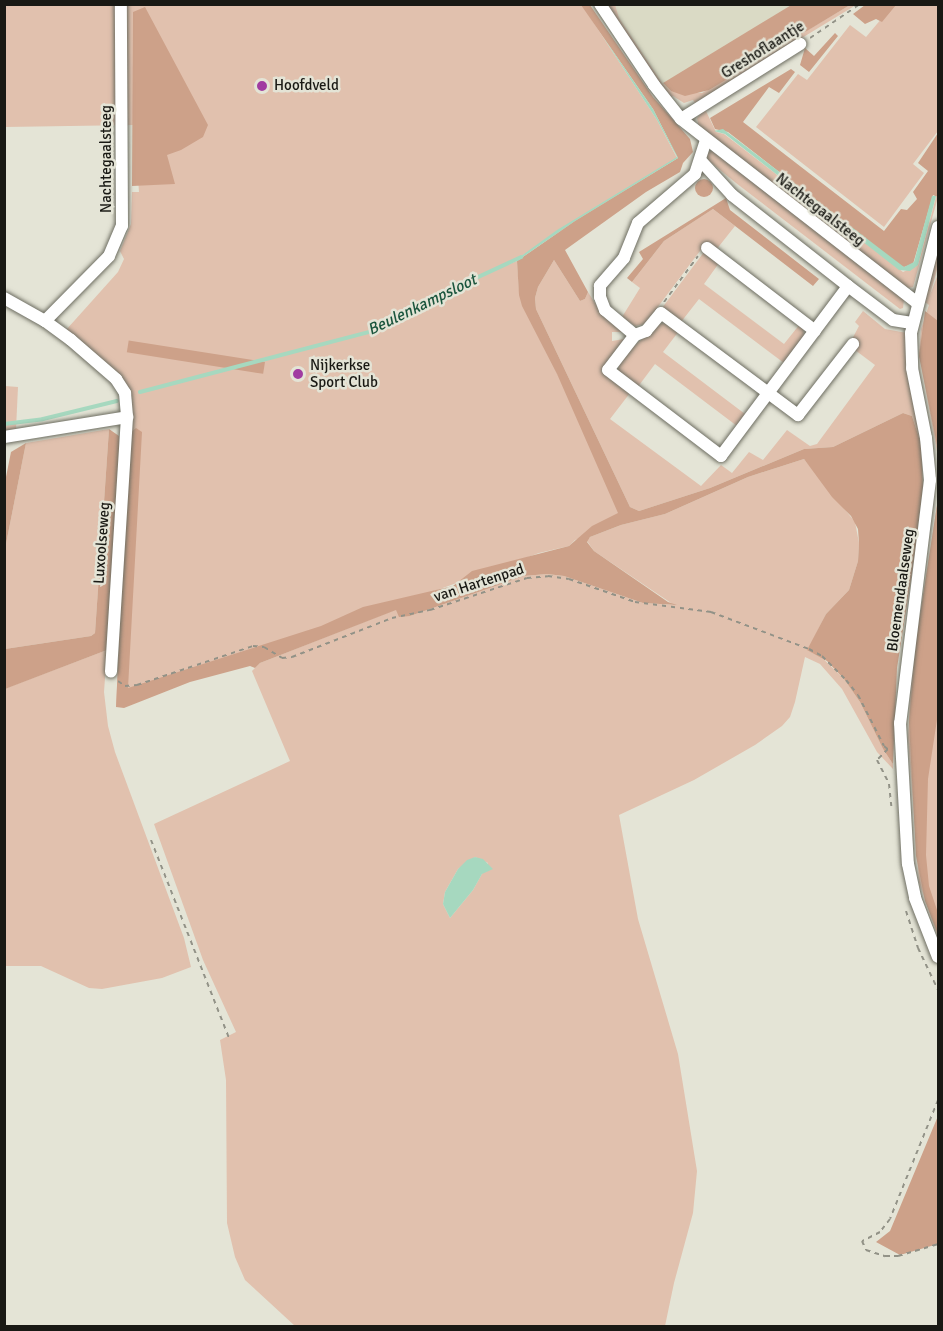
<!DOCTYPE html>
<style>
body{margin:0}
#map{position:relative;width:943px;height:1331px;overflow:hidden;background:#e4e4d6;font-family:Signika,sans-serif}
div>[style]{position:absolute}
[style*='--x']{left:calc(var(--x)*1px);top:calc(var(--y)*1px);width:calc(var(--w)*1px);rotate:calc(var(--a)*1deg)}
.built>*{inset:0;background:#dadac5}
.green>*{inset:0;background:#e1c1ae}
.forest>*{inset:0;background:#cda189;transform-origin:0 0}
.round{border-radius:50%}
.water>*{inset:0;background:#a6d8bf}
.stream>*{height:4px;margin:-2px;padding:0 2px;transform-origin:2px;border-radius:2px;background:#a6d8bf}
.path>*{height:2px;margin-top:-1px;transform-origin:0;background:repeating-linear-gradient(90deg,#929287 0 4.5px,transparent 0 9px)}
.roads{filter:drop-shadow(0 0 2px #6d6d61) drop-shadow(0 0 2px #6d6d61)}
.minor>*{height:12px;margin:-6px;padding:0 6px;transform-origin:6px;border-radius:6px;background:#fff}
.dots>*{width:16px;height:16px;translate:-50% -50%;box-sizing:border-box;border:3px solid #e4e4d6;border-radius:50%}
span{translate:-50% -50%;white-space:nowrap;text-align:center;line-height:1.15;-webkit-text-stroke:5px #e4e4d6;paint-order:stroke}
.street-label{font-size:15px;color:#191914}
.poi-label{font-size:15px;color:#191914}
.left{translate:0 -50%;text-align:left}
.water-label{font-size:16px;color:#1a553d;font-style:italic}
.frame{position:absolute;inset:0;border:6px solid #191914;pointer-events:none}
</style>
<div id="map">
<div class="built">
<i style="clip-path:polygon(607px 5px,832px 5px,667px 96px)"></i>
</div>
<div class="green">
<i style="clip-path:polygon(4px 5px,582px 5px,657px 120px,677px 158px,507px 265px,517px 261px,519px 291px,626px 522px,575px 540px,569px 546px,539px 553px,116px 707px,132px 400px,66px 330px,118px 272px,124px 259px,120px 251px,131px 224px,132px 192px,139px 192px,134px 125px,5px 127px)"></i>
<i style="clip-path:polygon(605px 5px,615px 5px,619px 18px,662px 83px,671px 91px,702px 93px,850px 5px,856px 5px,695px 103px,693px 100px,684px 103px,673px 96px,669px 98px)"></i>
<i style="clip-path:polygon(893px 5px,938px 5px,938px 131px,913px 164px,924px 173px,884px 227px,756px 127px,798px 74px,807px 80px,850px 25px,866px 37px)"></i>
<i style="clip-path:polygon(705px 109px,716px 132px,724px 134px,903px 272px,918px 265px,936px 197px,935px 196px,938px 197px,913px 287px,907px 288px,699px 128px,697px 118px)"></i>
<i style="clip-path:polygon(712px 151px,904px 299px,903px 308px,900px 309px,736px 183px,708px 160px,707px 153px)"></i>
<i style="clip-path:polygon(713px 209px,735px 226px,716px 250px,706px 243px,645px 324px,635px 326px,622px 317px,640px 288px,632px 282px,664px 241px)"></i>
<i style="clip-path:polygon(938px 244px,938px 266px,930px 295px,938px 274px,938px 457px,919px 354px,921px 329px,929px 305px,925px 302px)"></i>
<i style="clip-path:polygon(704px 252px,719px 263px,704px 284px,784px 344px,800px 324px,803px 328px,804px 336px,784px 363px,699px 299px,681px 322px,662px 308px)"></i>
<i style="clip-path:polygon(554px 260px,580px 301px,585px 299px,588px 292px,601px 313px,623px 332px,612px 332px,612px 341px,624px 339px,601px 371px,630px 393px,610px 419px,701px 486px,721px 465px,732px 473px,749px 452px,763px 460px,787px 430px,810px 446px,817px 444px,875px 365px,855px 350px,851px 341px,859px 326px,855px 322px,863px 311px,885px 329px,907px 333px,921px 444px,912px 416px,903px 413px,833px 447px,804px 449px,710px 488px,639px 511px,630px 507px,536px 309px,535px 298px,538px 287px)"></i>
<i style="clip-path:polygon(667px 323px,679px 331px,663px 352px,745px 414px,737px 426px,655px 364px,637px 388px,618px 372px,619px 365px,631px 349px,659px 324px)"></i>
<i style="clip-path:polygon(5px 386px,18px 387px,16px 429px,5px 432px)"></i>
<i style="clip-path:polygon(109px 429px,95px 633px,91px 636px,5px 649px,5px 549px,26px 443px)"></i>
<i style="clip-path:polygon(evenodd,804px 459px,855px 522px,859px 543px,858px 561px,849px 590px,826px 614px,810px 646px,844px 679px,860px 702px,883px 749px,893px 764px,893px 769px,877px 752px,842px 689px,820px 664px,805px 657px,795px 702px,790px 717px,782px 726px,755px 745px,694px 780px,619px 815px,638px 919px,678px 1054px,697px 1171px,693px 1213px,674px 1283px,665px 1326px,295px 1326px,245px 1280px,235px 1257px,227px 1223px,226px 1080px,220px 1040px,236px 1032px,203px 960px,154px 824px,290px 761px,252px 671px,260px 663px,397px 609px,410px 616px,524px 576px,547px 574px,564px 576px,643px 603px,674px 605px,594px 551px,587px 541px,590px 537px,621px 525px,665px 514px,748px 477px,804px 459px,475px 857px,488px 863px,473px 890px,450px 918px,443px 904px,445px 892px,458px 869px,475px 857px)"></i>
<i style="clip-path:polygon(938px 498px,938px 937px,919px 882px,908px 737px,911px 680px)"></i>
<i style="clip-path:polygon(107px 650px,104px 692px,108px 726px,115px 752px,184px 938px,191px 967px,162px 978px,102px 989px,89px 988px,41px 966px,5px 966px,4px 689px)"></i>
</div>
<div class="forest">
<i style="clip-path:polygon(793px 4px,850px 5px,709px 90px,685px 96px,671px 91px,663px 83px)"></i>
<i style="clip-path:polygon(581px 5px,590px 5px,653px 97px,690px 139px,693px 152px,683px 163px,680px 172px,646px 192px,565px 250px,588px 292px,585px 299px,580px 301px,554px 260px,538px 287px,535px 298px,536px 309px,630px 507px,639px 511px,710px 488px,804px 449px,833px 447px,903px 413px,912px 416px,921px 444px,923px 486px,915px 554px,897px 668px,893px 764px,883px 749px,860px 702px,844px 679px,827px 661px,807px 650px,826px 614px,849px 590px,858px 561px,859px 543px,858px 529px,851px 516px,832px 497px,804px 459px,748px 477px,665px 514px,621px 525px,590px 537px,587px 542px,594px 551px,668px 602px,677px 605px,643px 603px,564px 576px,547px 574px,524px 576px,410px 616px,399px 617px,396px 610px,260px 663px,255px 668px,250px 666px,190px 682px,124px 708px,116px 707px,128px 447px,130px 433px,136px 428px,142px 432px,128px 688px,321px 626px,363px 607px,453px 586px,472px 571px,569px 546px,592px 526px,618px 513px,557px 374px,522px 306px,519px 295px,517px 261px,575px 221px,678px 158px,653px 109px)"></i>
<i style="clip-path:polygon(865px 5px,865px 4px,896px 5px,882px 22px,876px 19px,865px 24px,853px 14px)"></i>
<i style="clip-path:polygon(145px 7px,208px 125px,203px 137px,181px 150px,167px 155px,175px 184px,132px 186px,133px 12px)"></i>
<i style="clip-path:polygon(835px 33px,838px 36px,809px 72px,800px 65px,805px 48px,814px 56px)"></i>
<i style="clip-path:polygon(791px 69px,795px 72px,779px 93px,769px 87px,743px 122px,884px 231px,901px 209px,907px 210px,917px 199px,913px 192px,928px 171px,918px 163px,938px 133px,938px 197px,933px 195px,913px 264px,904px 267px,899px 265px,728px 132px,715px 129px,710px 118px)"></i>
<i class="round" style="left:695px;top:179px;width:18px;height:18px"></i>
<i style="clip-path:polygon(726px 198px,730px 210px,819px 279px,813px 286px,713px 209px,664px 241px,632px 282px,627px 278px,643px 259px,639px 252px)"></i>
<i style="clip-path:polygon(925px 311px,938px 321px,938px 450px,919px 356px)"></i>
<i style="left:265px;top:362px;width:12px;height:138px;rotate:99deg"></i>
<i style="clip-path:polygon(109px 429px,119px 436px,120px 447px,107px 650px,5px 689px,5px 649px,91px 636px,95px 633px)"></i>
<i style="clip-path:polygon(26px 443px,5px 549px,5px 482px,11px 452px)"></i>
<i style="clip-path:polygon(938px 499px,938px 713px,928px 779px,926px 855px,929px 886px,938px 913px,938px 934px,925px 901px,916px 856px,909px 722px,916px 640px)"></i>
<i style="clip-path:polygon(938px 1116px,938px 1244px,900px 1255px,876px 1242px,890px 1231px)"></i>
</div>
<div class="water">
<i style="clip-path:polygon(603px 37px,653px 109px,678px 158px,575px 221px,517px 261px,517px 259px,557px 230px,677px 157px,657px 120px)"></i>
<i style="clip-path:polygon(723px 129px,904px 267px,914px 262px,932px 196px,936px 196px,918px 265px,910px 271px,899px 270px,725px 134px,714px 131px)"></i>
<i style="clip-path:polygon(475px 857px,483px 859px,493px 869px,482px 874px,473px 890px,450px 918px,443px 904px,445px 892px,458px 869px,467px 860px)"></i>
</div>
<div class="stream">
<i style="--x:140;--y:392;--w:245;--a:-14.7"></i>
<i style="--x:377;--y:330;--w:67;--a:-29.6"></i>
<i style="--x:435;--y:297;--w:95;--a:-24.9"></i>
<i style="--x:4;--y:424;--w:39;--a:-7"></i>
<i style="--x:43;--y:419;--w:76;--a:-13.7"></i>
</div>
<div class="path">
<i style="--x:810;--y:38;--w:60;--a:-34.2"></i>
<i style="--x:664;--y:302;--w:57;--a:-53.5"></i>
<i style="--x:118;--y:681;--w:9;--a:36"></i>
<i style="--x:125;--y:686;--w:12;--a:-5"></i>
<i style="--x:137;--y:685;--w:122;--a:-18.6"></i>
<i style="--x:253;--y:646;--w:11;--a:5"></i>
<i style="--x:264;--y:647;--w:21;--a:31"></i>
<i style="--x:282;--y:658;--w:10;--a:-6"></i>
<i style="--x:292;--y:657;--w:107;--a:-21.3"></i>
<i style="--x:392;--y:618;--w:39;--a:-12"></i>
<i style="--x:430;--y:610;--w:102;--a:-18.3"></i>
<i style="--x:527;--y:578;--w:21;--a:-5"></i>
<i style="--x:548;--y:576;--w:21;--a:8"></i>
<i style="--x:569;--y:579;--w:70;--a:19.2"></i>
<i style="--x:635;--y:602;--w:77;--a:7.5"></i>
<i style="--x:711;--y:612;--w:105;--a:20.7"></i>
<i style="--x:809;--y:649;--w:15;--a:28"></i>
<i style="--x:822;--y:656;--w:34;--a:45"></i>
<i style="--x:846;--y:680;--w:19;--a:51"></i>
<i style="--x:858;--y:695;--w:57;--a:63"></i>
<i style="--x:884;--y:746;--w:8;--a:40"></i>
<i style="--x:888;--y:749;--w:16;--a:135"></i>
<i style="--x:877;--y:760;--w:27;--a:63"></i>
<i style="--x:889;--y:784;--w:27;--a:84"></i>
<i style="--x:151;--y:840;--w:213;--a:68.5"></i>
<i style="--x:906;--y:911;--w:39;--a:72"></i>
<i style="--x:918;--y:948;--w:47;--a:64.5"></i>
<i style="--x:938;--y:1100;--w:128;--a:112"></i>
<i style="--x:890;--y:1219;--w:16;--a:128"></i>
<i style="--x:880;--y:1232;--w:20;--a:153"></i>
<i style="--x:862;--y:1241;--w:10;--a:66"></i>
<i style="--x:866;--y:1250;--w:20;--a:18"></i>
<i style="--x:885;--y:1256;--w:13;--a:0"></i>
<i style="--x:898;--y:1256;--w:42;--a:-16.7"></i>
</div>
<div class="roads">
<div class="minor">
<i style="--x:600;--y:4;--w:97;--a:56.3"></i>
<i style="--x:654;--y:85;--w:43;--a:51.5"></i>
<i style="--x:681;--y:119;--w:298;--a:37.9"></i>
<i style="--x:681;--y:119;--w:141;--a:-32.2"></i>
<i style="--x:706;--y:140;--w:36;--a:108"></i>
<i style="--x:695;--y:174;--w:75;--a:139.3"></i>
<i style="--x:638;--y:223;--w:38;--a:112"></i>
<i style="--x:624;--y:258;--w:37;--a:131"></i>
<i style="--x:600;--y:286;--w:11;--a:90"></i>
<i style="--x:600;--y:297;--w:14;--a:69"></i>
<i style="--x:605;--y:310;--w:39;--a:40"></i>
<i style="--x:635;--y:335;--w:44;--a:127.6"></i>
<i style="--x:608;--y:370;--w:142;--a:37.3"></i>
<i style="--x:721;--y:456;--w:212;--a:-53.2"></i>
<i style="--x:701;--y:161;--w:46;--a:47.6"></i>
<i style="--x:732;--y:195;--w:147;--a:38.1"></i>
<i style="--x:848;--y:286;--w:56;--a:37.1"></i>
<i style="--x:893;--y:320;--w:19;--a:9"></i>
<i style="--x:938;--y:227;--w:109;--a:104.3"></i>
<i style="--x:911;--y:333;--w:35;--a:88"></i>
<i style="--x:912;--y:368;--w:71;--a:78.7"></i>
<i style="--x:926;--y:438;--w:42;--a:84.6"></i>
<i style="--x:930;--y:480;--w:245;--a:97"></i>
<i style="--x:900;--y:723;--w:141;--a:86.8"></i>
<i style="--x:908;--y:864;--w:35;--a:78"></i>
<i style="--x:915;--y:898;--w:63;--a:68.7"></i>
<i style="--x:707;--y:248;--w:136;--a:37.5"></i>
<i style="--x:4;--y:298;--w:47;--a:29.3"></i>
<i style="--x:45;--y:321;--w:32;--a:36"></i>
<i style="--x:71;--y:340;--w:60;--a:40.9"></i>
<i style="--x:116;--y:379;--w:17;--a:57"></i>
<i style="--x:125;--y:393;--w:24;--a:85"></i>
<i style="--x:127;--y:417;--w:255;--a:93.6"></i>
<i style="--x:45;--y:321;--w:91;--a:-45.4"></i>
<i style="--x:109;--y:256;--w:33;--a:-67"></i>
<i style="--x:122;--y:226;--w:222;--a:-90.3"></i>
<i style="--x:635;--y:335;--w:12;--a:-20"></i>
<i style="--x:646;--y:331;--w:23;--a:-50"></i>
<i style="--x:661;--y:313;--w:171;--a:36.7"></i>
<i style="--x:798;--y:415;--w:90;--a:-52.2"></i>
<i style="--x:4;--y:437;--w:125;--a:-9.2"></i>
</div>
</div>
<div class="dots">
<i style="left:262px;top:86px;background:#a03ca1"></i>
<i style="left:298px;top:374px;background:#a03ca1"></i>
</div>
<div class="street-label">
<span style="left:763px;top:50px;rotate:-32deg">Greshoflaantje</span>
<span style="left:107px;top:159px;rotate:-90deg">Nachtegaalsteeg</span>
<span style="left:820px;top:210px;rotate:38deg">Nachtegaalsteeg</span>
<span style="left:102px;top:543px;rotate:-86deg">Luxoolseweg</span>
<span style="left:479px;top:583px;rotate:-18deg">van Hartenpad</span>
<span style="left:901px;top:590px;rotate:-82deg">Bloemendaalseweg</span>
</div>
<div class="poi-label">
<span class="left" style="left:274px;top:86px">Hoofdveld</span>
<span class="left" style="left:310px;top:374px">Nijkerkse<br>Sport Club</span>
</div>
<div class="water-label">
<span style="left:422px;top:305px;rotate:-26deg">Beulenkampsloot</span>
</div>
<div class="frame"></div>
</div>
